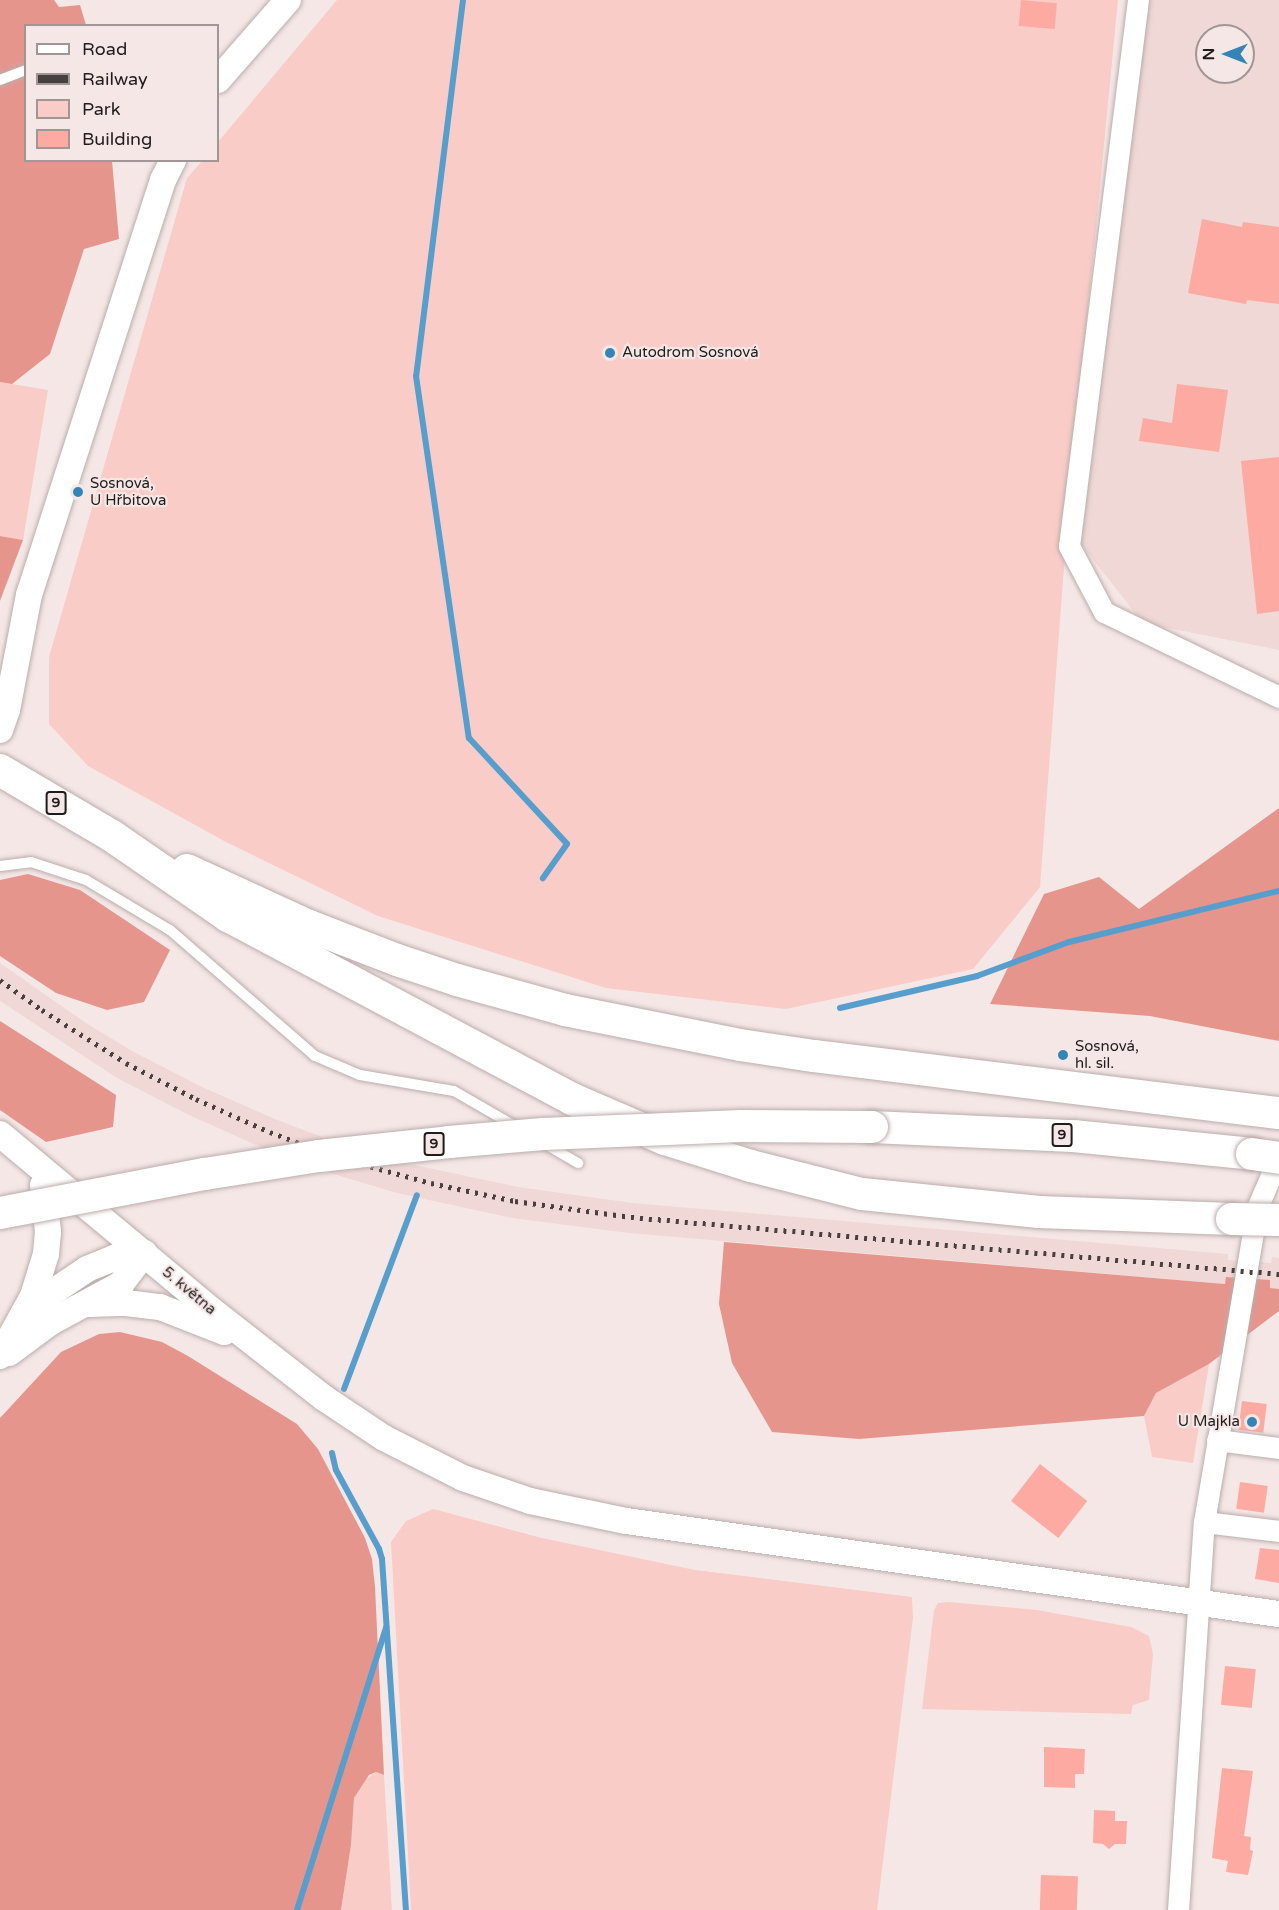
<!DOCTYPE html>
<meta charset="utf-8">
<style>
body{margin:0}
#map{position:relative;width:1279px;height:1910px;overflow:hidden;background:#f5e7e6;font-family:"Varela Round",sans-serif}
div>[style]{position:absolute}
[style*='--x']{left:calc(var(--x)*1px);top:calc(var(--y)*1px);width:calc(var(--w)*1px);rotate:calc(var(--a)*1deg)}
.built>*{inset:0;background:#efd8d5}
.green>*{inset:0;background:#f9ccc7}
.forest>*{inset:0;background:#e6958d}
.stream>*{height:6px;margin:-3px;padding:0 3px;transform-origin:3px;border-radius:3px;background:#579ecd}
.building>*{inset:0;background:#fdaaa2;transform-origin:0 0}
.roads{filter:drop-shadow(0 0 2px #bbadac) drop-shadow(0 0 2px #bbadac)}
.service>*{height:10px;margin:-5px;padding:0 5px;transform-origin:5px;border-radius:5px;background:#fff}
.minor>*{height:21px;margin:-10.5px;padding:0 10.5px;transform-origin:10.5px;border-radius:10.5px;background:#fff}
.tertiary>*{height:26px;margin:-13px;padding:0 13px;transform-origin:13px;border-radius:13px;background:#fff}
.primary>*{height:32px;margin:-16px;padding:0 16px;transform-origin:16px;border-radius:16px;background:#fff}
.rail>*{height:4.5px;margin-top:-2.25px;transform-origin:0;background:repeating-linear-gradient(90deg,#474040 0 3px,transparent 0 9px)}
.bridges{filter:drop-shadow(0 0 2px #bbadac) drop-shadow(0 0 2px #bbadac)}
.primary-bridge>*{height:32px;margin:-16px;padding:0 16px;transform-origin:16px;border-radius:16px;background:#fff}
.dots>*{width:16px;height:16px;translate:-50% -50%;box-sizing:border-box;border:3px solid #f5e7e6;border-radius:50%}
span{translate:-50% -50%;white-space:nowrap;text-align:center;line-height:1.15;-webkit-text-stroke:4.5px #f5e7e6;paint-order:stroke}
.shield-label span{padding:2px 4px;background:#f5e7e6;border:2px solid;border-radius:4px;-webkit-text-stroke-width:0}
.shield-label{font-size:14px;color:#211c1c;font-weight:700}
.poi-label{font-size:15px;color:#211c1c}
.left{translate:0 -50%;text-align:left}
.right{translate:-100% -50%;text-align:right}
.street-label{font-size:15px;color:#211c1c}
.legend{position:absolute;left:24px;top:24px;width:195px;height:138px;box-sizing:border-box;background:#f5e7e6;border:2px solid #a09695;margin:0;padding:8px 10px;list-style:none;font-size:18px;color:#211c1c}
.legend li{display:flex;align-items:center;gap:12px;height:30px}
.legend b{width:30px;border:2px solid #a09695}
.north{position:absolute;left:1195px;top:24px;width:60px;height:60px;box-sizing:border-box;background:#f5e7e6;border:2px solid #a09695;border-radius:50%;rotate:270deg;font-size:16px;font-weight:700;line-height:24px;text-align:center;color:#211c1c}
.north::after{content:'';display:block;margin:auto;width:21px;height:27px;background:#3485b6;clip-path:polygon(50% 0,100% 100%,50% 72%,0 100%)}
</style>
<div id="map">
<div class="built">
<i style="clip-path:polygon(evenodd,1147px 0,1279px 0,1279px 650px,1143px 623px,1081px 544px,1147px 0,1207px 36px,1243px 36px,1243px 72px,1207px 72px,1207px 36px)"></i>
<i style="clip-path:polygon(0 963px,86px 1023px,132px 1051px,202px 1087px,275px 1119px,340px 1144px,405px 1163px,518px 1187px,632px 1203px,1228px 1254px,1228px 1260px,1271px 1263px,1272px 1257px,1279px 1258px,1279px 1289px,1269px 1288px,1270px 1281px,1226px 1278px,1226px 1284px,629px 1233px,512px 1218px,397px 1193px,330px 1173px,263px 1148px,189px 1115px,117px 1078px,0 1001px)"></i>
</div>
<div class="green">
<i style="clip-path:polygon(337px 0,1118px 0,1067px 527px,1040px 887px,973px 969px,786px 1009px,606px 988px,378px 916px,226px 842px,88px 766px,49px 724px,49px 657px,187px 178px,202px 161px,218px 160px,218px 142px)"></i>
<i style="clip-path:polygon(0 382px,48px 390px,23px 540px,0 536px)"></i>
<i style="clip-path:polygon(1209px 1364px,1193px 1463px,1152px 1457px,1144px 1416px,1156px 1393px)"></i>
<i style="clip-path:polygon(433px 1509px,542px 1538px,695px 1570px,912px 1597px,913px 1618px,877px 1910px,411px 1910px,391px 1542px,406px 1521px)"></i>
<i style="clip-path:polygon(949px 1602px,1037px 1610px,1131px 1627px,1149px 1636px,1153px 1654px,1149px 1700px,1133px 1705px,1131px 1714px,922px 1709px,934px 1610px,938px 1603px)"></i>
<i style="clip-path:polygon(376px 1772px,384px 1775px,392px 1910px,341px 1910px,351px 1845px,354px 1798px,361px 1783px)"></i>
</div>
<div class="forest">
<i style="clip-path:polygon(0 0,54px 0,59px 7px,80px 5px,86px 25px,26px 26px,26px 160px,112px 161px,119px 239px,84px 249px,50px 354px,12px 384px,0 382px)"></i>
<i style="clip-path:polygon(0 536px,23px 540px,0 601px)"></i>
<i style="clip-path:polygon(1279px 808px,1279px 1041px,1150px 1016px,990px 1004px,1044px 894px,1099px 877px,1139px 909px)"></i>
<i style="clip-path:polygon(28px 874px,80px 890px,170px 950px,144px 1002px,107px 1010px,56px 993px,0 956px,0 880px)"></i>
<i style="clip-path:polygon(0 1021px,116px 1095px,113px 1127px,46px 1142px,0 1110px)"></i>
<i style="clip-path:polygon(724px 1242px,1225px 1284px,1226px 1277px,1270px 1280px,1270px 1288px,1279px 1289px,1279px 1311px,1209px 1364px,1156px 1393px,1144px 1416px,859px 1439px,772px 1432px,732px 1363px,719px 1304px)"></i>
<i style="clip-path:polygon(120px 1332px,162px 1342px,188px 1356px,297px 1424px,318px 1449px,365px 1538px,372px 1559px,375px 1587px,384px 1775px,376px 1772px,369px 1775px,354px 1798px,351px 1845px,341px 1910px,0 1910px,0 1418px,61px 1352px,99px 1334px)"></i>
</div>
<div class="stream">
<i style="--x:463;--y:0;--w:379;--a:97.1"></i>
<i style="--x:416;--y:376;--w:366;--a:81.7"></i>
<i style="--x:469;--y:738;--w:144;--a:47.2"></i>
<i style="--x:567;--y:844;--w:42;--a:125.2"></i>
<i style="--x:840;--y:1008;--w:141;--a:-13.1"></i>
<i style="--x:977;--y:976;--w:98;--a:-20.3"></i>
<i style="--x:1069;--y:942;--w:216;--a:-13.7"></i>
<i style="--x:344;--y:1389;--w:207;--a:-69.4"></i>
<i style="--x:332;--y:1453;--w:17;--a:77"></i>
<i style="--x:336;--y:1470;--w:90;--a:61.4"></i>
<i style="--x:379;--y:1549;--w:10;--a:73"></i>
<i style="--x:382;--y:1559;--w:352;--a:86.1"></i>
<i style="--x:297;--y:1910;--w:297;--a:-72.5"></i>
</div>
<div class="building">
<i style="left:1021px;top:0;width:36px;height:26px;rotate:5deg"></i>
<i style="clip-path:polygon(1202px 219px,1242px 227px,1243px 222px,1279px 227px,1279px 304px,1247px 300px,1246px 304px,1188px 293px)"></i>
<i style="clip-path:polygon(1177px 384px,1228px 390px,1219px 452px,1139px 441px,1143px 418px,1172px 423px)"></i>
<i style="clip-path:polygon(1279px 457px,1279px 611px,1257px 614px,1241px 461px)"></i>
<i style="left:1242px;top:1401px;width:25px;height:29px;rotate:7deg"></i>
<i style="left:1040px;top:1464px;width:60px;height:47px;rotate:38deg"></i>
<i style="left:1240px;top:1482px;width:28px;height:27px;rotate:8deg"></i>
<i style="clip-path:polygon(1260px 1548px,1279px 1550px,1279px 1583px,1255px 1579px)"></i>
<i style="left:1225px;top:1666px;width:31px;height:39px;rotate:6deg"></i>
<i style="clip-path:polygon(1044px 1747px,1085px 1749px,1084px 1774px,1075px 1774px,1075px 1788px,1044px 1787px)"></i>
<i style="clip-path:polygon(1222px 1768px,1253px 1771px,1244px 1836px,1251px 1837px,1250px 1850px,1253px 1851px,1248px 1875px,1226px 1872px,1228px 1861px,1212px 1858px)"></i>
<i style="clip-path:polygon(1094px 1810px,1115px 1811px,1115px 1821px,1127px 1821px,1126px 1844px,1115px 1844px,1109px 1849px,1103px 1844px,1093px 1843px)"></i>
<i style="left:1041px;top:1875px;width:37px;height:35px;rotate:2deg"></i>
</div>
<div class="roads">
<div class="service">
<i style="--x:0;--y:80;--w:28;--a:-21"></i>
<i style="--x:0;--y:866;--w:31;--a:-7"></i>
<i style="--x:31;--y:862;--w:58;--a:18.1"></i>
<i style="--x:86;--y:880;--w:98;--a:30.8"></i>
<i style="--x:170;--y:930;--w:192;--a:41"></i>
<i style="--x:315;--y:1056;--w:49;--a:22.9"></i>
<i style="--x:360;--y:1075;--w:95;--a:9.7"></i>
<i style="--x:454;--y:1091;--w:74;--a:30"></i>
<i style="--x:542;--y:1142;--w:42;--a:30.3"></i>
</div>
<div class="minor">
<i style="--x:1138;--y:0;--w:550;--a:97.2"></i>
<i style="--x:1069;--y:546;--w:75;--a:62.1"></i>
<i style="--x:1104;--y:612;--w:195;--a:25.9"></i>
<i style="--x:1217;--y:1440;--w:63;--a:7.4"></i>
<i style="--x:1204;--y:1522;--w:76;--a:6.8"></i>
<i style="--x:1178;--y:1910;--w:389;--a:-86.2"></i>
<i style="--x:1204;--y:1522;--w:318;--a:-80.4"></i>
<i style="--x:1257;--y:1208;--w:56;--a:-66.7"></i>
</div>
<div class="tertiary">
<i style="--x:218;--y:80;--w:106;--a:-48.8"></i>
<i style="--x:0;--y:730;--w:21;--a:-71"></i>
<i style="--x:7;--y:710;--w:117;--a:-79.2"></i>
<i style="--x:29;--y:595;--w:436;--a:-72.1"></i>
<i style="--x:163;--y:180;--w:22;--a:-63"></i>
<i style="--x:0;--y:1134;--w:273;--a:39.8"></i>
<i style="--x:210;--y:1309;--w:145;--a:38"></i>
<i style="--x:324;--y:1398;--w:72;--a:33.7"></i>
<i style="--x:384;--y:1438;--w:89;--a:26.9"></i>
<i style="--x:463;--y:1478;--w:71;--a:18.9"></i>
<i style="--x:530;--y:1501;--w:98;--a:11.8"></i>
<i style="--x:626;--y:1521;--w:660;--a:8.11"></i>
<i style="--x:89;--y:1304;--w:37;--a:-2"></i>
<i style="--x:126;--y:1303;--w:34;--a:7"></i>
<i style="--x:160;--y:1307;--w:69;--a:21.3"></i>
<i style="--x:28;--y:1315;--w:27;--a:-45"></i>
<i style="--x:47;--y:1296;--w:48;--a:-34"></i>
<i style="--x:87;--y:1269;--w:31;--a:-22"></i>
<i style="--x:116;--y:1257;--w:28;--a:-8"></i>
<i style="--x:9;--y:1353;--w:52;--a:-36.4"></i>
<i style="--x:51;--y:1322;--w:80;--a:-28.5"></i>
<i style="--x:121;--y:1284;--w:39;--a:-53"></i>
<i style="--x:0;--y:1356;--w:68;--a:-61.2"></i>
<i style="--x:33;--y:1296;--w:44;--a:-72.8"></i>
<i style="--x:46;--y:1254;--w:22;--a:-85"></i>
<i style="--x:48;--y:1232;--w:47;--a:-96.1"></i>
</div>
<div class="primary">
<i style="--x:0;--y:770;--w:130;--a:30.5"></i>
<i style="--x:112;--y:836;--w:141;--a:34.6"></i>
<i style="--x:228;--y:916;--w:390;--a:28"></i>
<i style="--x:572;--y:1099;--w:101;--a:23.3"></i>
<i style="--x:665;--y:1139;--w:90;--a:17.4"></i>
<i style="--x:751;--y:1166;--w:114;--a:14.2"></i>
<i style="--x:862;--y:1194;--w:178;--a:5.8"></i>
<i style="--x:1039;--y:1212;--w:193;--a:2.1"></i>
<i style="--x:187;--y:870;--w:134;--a:24.7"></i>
<i style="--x:309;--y:926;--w:94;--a:21.1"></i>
<i style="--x:397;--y:960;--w:63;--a:18.4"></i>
<i style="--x:457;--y:980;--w:112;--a:15.5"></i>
<i style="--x:565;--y:1010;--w:178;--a:11.3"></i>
<i style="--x:740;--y:1045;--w:75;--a:8.5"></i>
<i style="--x:814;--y:1056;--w:468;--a:7"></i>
<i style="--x:872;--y:1127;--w:201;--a:2.6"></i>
<i style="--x:1073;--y:1136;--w:180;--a:5.7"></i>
</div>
</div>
<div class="rail">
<i style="--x:0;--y:980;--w:52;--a:35.5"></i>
<i style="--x:42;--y:1010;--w:99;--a:32.2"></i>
<i style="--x:126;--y:1063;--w:79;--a:27.2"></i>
<i style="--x:196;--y:1099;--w:81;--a:24"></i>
<i style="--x:270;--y:1132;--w:71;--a:20.7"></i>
<i style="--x:336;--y:1157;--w:98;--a:15.3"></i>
<i style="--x:431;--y:1183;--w:86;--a:12.1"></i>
<i style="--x:515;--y:1201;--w:117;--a:7.9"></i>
<i style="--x:631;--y:1217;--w:651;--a:5.03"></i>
</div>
<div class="bridges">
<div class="primary-bridge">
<i style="--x:1252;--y:1154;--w:27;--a:8"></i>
<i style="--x:0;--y:1213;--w:209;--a:-10.8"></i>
<i style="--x:205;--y:1174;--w:115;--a:-9"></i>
<i style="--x:319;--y:1156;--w:131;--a:-6.1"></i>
<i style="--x:449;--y:1142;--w:94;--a:-4.9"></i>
<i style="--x:543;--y:1134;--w:198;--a:-2.3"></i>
<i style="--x:741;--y:1126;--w:131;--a:0.4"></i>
<i style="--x:1232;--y:1219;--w:47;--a:1.2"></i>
</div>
</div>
<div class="dots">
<i style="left:610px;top:353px;background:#3485b6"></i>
<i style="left:78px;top:492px;background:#3485b6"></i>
<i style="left:1063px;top:1055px;background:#3485b6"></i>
<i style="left:1252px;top:1422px;background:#3485b6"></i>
</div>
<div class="shield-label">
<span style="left:56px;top:803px">9</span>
<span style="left:1062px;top:1135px">9</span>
<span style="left:434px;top:1144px">9</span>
</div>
<div class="poi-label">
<span class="left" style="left:622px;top:353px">Autodrom Sosnová</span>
<span class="left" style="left:90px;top:492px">Sosnová,<br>U Hřbitova</span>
<span class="left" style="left:1075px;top:1055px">Sosnová,<br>hl. sil.</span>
<span class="right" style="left:1240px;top:1422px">U Majkla</span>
</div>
<div class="street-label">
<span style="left:189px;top:1291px;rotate:40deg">5. května</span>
</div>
<ul class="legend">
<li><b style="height:8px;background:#fff"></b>Road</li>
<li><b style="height:8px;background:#474040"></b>Railway</li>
<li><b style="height:16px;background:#f9ccc7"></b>Park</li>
<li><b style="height:16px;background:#fdaaa2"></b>Building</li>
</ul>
<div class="north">N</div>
</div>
